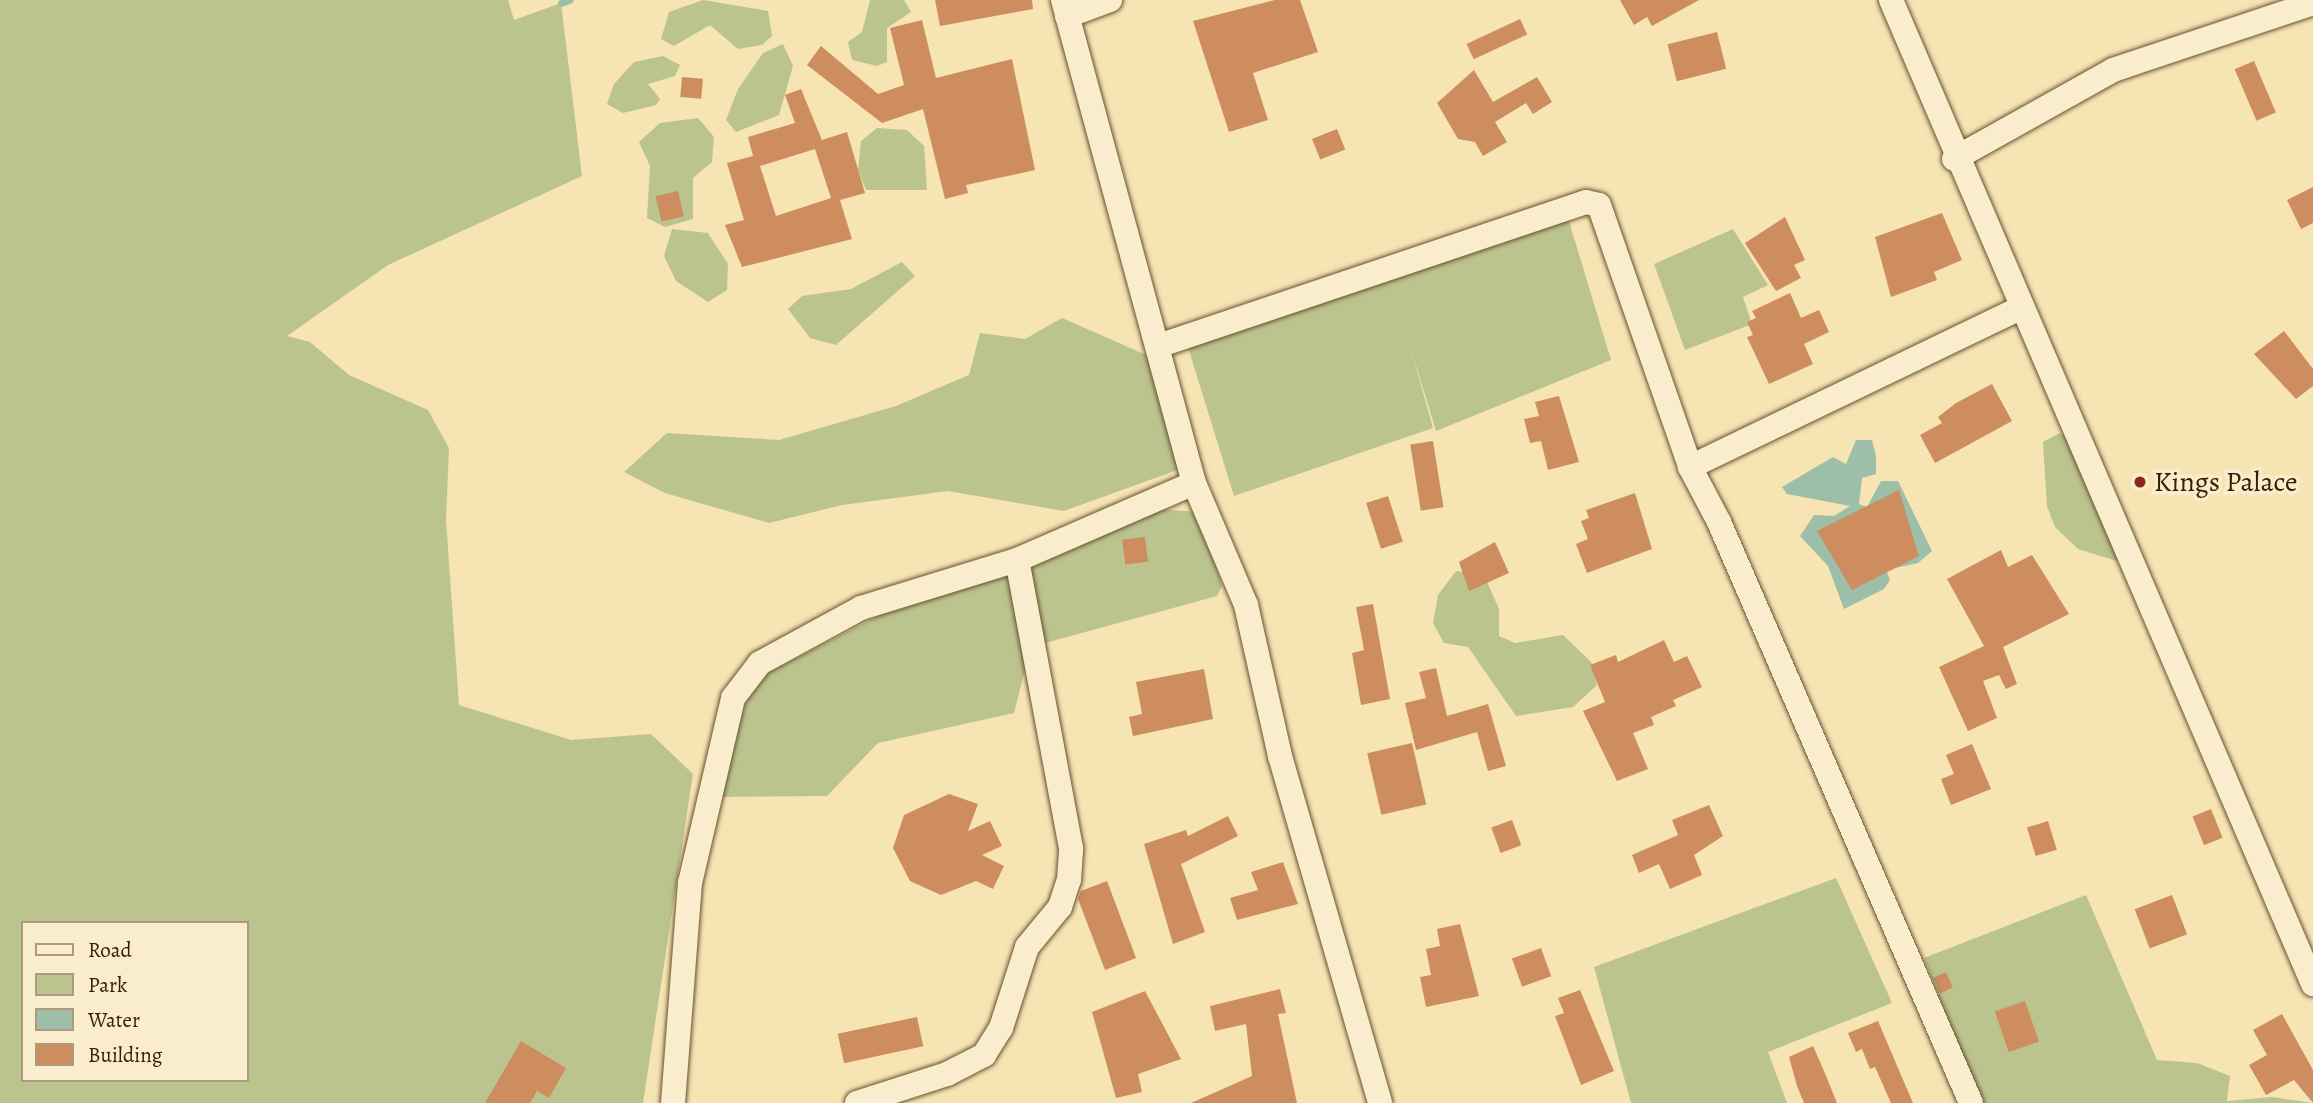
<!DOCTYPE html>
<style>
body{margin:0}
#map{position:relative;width:2313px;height:1103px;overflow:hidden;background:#f6e4b3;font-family:Alegreya,serif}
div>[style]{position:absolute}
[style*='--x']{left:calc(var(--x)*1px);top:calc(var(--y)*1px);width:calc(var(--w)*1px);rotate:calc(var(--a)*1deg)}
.green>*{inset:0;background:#bbc48e}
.water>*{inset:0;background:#9dbfa9}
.stream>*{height:7px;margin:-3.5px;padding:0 3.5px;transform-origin:3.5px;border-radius:3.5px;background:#9dbfa9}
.building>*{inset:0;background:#ce8d5e;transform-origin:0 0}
.roads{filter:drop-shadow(0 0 2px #67522e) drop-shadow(0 0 2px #67522e)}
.minor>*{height:24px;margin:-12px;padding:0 12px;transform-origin:12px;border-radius:12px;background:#f9edce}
.dots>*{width:19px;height:19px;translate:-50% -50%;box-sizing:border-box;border:4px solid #f9edce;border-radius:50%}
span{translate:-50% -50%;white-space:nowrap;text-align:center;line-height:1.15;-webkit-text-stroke:7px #f9edce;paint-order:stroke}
.poi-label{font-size:28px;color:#372101}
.left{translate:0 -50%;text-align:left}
.legend{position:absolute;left:21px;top:921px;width:228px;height:161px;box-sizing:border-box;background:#f9edce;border:2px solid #ab9b7c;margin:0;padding:9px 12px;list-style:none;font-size:21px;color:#372101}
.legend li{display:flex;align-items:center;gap:14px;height:35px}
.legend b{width:35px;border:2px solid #ab9b7c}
</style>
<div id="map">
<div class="green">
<i style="clip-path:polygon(evenodd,0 0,508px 0,514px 20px,561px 3px,582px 176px,388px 265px,287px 336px,310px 342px,349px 375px,428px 410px,449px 448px,446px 520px,459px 705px,571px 740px,651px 734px,693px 774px,643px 1103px,0 1103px,0 0,23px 923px,247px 923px,247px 1080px,23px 1080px,23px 923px)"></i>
<i style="clip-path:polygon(703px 0,768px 11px,772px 36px,762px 45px,738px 49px,710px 25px,674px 46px,661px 39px,669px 12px)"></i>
<i style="clip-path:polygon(870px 0,904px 0,911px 12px,887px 28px,887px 62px,877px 66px,852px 60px,848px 42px,862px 32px)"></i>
<i style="clip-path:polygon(783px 44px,793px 66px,779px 115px,736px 132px,726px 120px,738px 89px,763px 53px)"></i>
<i style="clip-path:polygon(663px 56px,680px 65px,675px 76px,648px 84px,660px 99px,656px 105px,623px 113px,607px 104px,614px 84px,634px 62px)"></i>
<i style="clip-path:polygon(698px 118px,714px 137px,712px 162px,693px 178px,693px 219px,665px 227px,647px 218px,650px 166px,639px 142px,660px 123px)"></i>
<i style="clip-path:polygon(877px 128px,907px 130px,924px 146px,927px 190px,866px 190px,858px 170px,861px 141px)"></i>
<i style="clip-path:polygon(1568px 218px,1611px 360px,1436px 431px,1410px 346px,1433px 428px,1234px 496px,1187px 344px)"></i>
<i style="clip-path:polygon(672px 229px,708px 233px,728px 264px,727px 290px,708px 302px,676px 281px,664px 256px)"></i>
<i style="clip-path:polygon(1733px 229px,1768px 285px,1743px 297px,1752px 324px,1685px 350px,1654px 264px)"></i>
<i style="clip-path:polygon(902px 262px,915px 276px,836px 345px,810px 338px,788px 309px,802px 296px,851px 289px)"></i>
<i style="clip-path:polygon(1062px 318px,1153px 358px,1183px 468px,1064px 511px,948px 491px,842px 505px,769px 523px,665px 493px,624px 472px,667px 433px,779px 440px,896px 406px,969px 375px,980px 333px,1025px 339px)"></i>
<i style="clip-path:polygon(2060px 433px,2085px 454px,2126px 564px,2078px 549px,2055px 527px,2047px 506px,2043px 442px)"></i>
<i style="clip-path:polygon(1158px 509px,1199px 512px,1222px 586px,1217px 596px,1045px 643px,1026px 666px,1014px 713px,878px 743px,827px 796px,716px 797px,746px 703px,766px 674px,907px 601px)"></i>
<i style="clip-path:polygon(1456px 571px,1484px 575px,1499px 609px,1499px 636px,1515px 643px,1563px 635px,1591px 662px,1597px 685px,1573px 707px,1516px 716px,1468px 647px,1444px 643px,1433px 623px,1438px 595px)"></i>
<i style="clip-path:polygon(1836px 878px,1892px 1003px,1768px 1052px,1787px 1103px,1631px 1103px,1594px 967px)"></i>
<i style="clip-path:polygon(2086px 895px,2157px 1060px,2197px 1063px,2230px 1076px,2227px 1101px,2272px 1097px,2313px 1103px,1981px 1103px,1924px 958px)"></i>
</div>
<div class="water">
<i style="clip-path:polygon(1856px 440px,1872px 440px,1876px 456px,1876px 474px,1862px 478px,1859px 504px,1867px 507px,1881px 481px,1898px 481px,1932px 551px,1918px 563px,1886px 570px,1890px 580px,1884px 589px,1844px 609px,1828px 566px,1800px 536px,1814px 515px,1834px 516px,1850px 506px,1787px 494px,1782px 487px,1833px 457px,1846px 464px)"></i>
</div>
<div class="stream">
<i style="--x:561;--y:3;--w:9;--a:-21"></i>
</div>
<div class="building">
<i style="clip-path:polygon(935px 0,1032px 0,1033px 9px,940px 26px)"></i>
<i style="clip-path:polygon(1275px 0,1300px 0,1318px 52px,1253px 73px,1268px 120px,1229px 132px,1193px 21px)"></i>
<i style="clip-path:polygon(1620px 0,1699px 0,1652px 26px,1647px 17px,1634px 25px)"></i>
<i style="left:1520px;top:19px;width:17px;height:59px;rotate:65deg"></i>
<i style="clip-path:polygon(922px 20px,936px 78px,1012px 59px,1035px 170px,966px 185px,968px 193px,945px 199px,923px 109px,882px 123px,807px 65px,821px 46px,878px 94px,904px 85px,890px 28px)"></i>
<i style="left:1717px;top:32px;width:38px;height:51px;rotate:76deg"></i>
<i style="left:2254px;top:61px;width:56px;height:21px;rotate:67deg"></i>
<i style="clip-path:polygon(1474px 70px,1493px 102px,1537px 77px,1552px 102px,1533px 114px,1526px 103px,1495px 122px,1507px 142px,1483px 156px,1475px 142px,1458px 139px,1437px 103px)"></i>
<i style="left:682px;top:77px;width:21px;height:20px;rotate:5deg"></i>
<i style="clip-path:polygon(evenodd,801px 89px,822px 140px,847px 132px,865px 193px,840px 200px,852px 239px,742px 267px,725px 225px,744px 220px,727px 163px,753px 156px,748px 137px,795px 123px,785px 95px,801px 89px,815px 149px,831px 198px,776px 216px,760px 166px,815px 149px)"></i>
<i style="left:1337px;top:129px;width:22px;height:27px;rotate:68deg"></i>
<i style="clip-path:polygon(2313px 187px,2313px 223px,2301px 229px,2287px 200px)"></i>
<i style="left:678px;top:191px;width:26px;height:23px;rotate:77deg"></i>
<i style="clip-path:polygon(1942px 213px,1962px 260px,1934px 272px,1937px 280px,1891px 297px,1875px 237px)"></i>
<i style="clip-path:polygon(1785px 217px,1805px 260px,1794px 265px,1801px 278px,1776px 291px,1745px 243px)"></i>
<i style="clip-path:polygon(1790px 293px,1801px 318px,1819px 310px,1829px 332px,1804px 344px,1813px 364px,1769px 384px,1747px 337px,1753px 335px,1747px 322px,1756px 318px,1752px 311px)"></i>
<i style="clip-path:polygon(2284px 331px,2313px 369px,2313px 386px,2296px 399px,2254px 354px)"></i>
<i style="clip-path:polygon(1992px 384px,2012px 421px,1935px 463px,1920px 435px,1942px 423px,1938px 417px,1956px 403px)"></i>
<i style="clip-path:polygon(1559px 396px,1579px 462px,1548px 470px,1541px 441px,1530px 443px,1524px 419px,1539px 416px,1535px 402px)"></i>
<i style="left:1433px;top:441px;width:67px;height:23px;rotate:81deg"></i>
<i style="clip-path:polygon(1899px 490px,1919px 556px,1852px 590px,1817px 531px)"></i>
<i style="clip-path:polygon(1635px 493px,1652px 549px,1587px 573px,1576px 544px,1588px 539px,1581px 521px,1589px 518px,1586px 510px)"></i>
<i style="left:1388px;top:496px;width:48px;height:23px;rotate:72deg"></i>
<i style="left:1145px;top:537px;width:25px;height:23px;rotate:83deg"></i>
<i style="clip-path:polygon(1495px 542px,1509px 573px,1469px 591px,1459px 562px)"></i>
<i style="clip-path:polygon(2001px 550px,2008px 567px,2032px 555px,2069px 614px,2003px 647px,2017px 684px,2006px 689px,1999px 675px,1983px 681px,1997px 718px,1968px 731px,1939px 667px,1984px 646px,1947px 579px)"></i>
<i style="clip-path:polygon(1373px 604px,1390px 699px,1361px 705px,1352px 653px,1364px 650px,1356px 607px)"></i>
<i style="clip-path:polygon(1664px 640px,1674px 662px,1687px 656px,1702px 687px,1673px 700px,1676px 706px,1651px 717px,1654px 725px,1633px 733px,1648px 769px,1617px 781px,1583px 711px,1605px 702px,1590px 665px,1616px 655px,1618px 662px)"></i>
<i style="clip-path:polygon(1436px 668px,1447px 716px,1488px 704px,1506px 766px,1488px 771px,1477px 732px,1416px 750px,1405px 703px,1426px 698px,1419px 672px)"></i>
<i style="clip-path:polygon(1204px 669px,1213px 719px,1133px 736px,1129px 717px,1142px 714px,1136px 682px)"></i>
<i style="left:1412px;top:743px;width:63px;height:46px;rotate:77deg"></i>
<i style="clip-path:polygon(1972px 744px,1991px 789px,1951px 805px,1941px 779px,1954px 774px,1946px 755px)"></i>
<i style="clip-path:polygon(949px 794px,978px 804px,968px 831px,990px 821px,1002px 846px,982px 855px,1004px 866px,993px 889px,976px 881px,941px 895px,910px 881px,893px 848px,904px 815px)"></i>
<i style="clip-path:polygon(1709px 805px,1723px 836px,1694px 855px,1702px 875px,1670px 889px,1659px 864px,1639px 873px,1632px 855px,1678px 835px,1672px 820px)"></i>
<i style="left:2211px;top:809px;width:31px;height:20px;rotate:68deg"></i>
<i style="clip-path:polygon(1228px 816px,1238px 836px,1181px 864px,1205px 932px,1173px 944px,1144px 844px,1186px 830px,1188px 836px)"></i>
<i style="left:1512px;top:820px;width:27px;height:22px;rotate:70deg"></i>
<i style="left:2048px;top:821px;width:30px;height:22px;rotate:73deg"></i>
<i style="clip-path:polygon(1283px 862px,1298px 904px,1237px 920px,1230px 898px,1258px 890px,1251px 872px)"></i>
<i style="clip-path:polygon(1107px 881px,1136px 958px,1105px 970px,1078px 899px,1081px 891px)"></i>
<i style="left:2172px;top:895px;width:42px;height:40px;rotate:69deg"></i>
<i style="clip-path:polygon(1460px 924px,1479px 996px,1426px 1007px,1420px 977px,1431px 975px,1426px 949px,1440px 946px,1437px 929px)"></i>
<i style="left:1541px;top:948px;width:30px;height:31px;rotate:70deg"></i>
<i style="left:1946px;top:972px;width:17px;height:14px;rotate:66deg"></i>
<i style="clip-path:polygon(1280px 989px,1286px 1013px,1278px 1014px,1297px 1103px,1191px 1103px,1252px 1076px,1246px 1024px,1215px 1031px,1210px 1006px)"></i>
<i style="clip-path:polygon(1580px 990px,1614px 1071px,1581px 1085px,1555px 1016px,1564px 1013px,1558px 998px)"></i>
<i style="clip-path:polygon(1145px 991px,1181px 1059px,1138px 1074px,1142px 1092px,1116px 1098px,1092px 1012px)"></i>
<i style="left:2025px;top:1001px;width:43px;height:32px;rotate:71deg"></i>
<i style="clip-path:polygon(2282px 1014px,2313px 1070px,2313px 1103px,2294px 1080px,2266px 1095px,2249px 1065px,2267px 1055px,2253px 1030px)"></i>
<i style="left:917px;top:1017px;width:30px;height:81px;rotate:78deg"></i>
<i style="clip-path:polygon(1878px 1021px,1895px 1061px,1913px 1103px,1891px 1103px,1875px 1067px,1870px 1069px,1862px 1049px,1856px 1052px,1848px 1033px)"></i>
<i style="clip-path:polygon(521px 1041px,566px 1068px,549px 1098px,537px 1091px,530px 1103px,485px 1103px)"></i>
<i style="clip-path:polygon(1813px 1046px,1824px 1071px,1837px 1103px,1804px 1103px,1797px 1086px,1789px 1057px)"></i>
</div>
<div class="roads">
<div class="minor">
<i style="--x:1063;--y:0;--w:500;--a:74.83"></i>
<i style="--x:1194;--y:483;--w:133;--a:66.9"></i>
<i style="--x:1246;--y:605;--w:155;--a:77.3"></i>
<i style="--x:1280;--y:756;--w:361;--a:73.9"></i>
<i style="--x:1891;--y:0;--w:1071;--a:66.79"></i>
<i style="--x:1067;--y:16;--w:46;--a:-20.4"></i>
<i style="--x:1954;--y:159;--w:182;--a:-29.2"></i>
<i style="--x:2113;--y:70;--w:211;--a:-18.5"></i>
<i style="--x:1161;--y:345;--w:448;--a:-18.6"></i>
<i style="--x:1586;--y:202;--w:13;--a:13"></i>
<i style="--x:1599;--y:205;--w:277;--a:70.8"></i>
<i style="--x:1690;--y:467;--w:62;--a:62.2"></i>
<i style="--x:1719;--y:522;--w:633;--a:66.55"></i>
<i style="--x:1690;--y:467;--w:365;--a:-25.7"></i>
<i style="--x:673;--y:1103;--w:221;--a:-85.6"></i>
<i style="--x:690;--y:883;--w:190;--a:-76.9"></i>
<i style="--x:733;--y:698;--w:44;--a:-52.4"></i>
<i style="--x:760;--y:663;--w:115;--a:-28.6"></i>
<i style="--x:861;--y:608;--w:163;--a:-17.1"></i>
<i style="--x:1017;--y:560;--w:193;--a:-23.5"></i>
<i style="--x:857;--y:1103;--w:95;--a:-17.9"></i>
<i style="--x:947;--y:1074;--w:42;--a:-27.2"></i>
<i style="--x:984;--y:1055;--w:32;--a:-58"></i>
<i style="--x:1001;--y:1028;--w:85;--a:-72.2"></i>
<i style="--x:1027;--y:947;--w:52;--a:-50.5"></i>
<i style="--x:1060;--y:907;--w:28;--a:-72"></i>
<i style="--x:1069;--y:880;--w:32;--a:-86"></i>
<i style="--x:1071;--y:848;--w:293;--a:-100.6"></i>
</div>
</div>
<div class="dots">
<i style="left:2140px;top:482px;background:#8f2418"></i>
</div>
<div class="poi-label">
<span class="left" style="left:2154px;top:482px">Kings Palace</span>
</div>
<ul class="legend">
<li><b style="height:9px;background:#f9edce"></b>Road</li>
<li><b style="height:19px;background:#bbc48e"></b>Park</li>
<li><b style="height:19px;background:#9dbfa9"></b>Water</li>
<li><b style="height:19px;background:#ce8d5e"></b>Building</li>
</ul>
</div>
